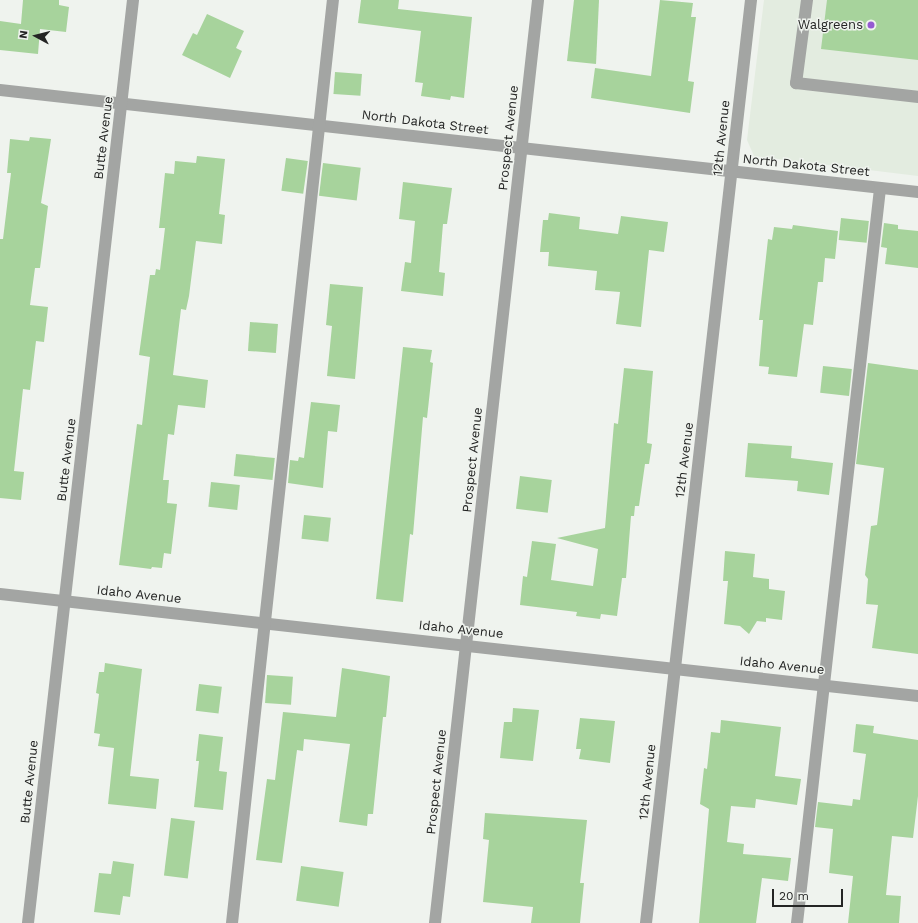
<!DOCTYPE html>
<style>
body{margin:0}
#map{position:relative;width:918px;height:923px;overflow:hidden;background:#eff3ee;font-family:"Work Sans",sans-serif}
div>[style]{position:absolute}
[style*='--x']{left:calc(var(--x)*1px);top:calc(var(--y)*1px);width:calc(var(--w)*1px);rotate:calc(var(--a)*1deg)}
.built>*{inset:0;background:#e3ece0}
.building>*{inset:0;background:#a7d39c;transform-origin:0 0}
.minor>*{height:12px;margin:-6px;padding:0 6px;transform-origin:6px;border-radius:6px;background:#a3a5a3}
.dots>*{width:11px;height:11px;translate:-50% -50%;box-sizing:border-box;border:2px solid #eff3ee;border-radius:50%}
span{translate:-50% -50%;white-space:nowrap;text-align:center;line-height:1.15;-webkit-text-stroke:3px #eff3ee;paint-order:stroke}
.poi-label{font-size:13px;color:#242524}
.right{translate:-100% -50%;text-align:right}
.street-label{font-size:13px;color:#242524}
.north{position:absolute;left:16px;top:16px;width:40px;height:40px;-webkit-text-stroke:3px #eff3ee;paint-order:stroke;rotate:277deg;font-size:11px;font-weight:700;line-height:16px;text-align:center;color:#242524}
.north::after{content:'';display:block;margin:auto;width:14px;height:18px;background:#242524;clip-path:polygon(50% 0,100% 100%,50% 72%,0 100%)}
.scale{position:absolute;left:772px;top:889px;width:71px;height:18px;box-sizing:border-box;border:2px solid #242524;border-top:0;padding-left:5px;font-size:12px;line-height:14px;white-space:nowrap;color:#242524;-webkit-text-stroke:3px #eff3ee;paint-order:stroke}
</style>
<div id="map">
<div class="built">
<i style="clip-path:polygon(764px 0,918px 0,918px 176px,754px 156px,747px 140px)"></i>
</div>
<div class="building">
<i style="clip-path:polygon(23px 0,59px 0,59px 5px,69px 7px,66px 32px,40px 29px,38px 54px,0 50px,0 21px,21px 24px)"></i>
<i style="clip-path:polygon(361px 0,399px 0,398px 9px,472px 17px,464px 98px,451px 96px,450px 100px,421px 96px,423px 83px,415px 82px,421px 31px,358px 23px)"></i>
<i style="clip-path:polygon(574px 0,599px 0,596px 64px,567px 61px)"></i>
<i style="clip-path:polygon(660px 0,693px 3px,691px 17px,696px 17px,688px 81px,694px 82px,690px 113px,591px 98px,595px 68px,651px 76px)"></i>
<i style="clip-path:polygon(827px 0,918px 0,918px 60px,821px 49px)"></i>
<i style="clip-path:polygon(207px 14px,244px 31px,236px 48px,242px 51px,230px 78px,182px 55px,193px 33px,197px 35px)"></i>
<i style="left:335px;top:72px;width:27px;height:22px;rotate:4deg"></i>
<i style="clip-path:polygon(30px 137px,51px 139px,41px 203px,48px 206px,40px 268px,35px 268px,30px 305px,48px 307px,44px 342px,36px 341px,30px 390px,23px 389px,14px 471px,24px 472px,21px 500px,0 498px,0 239px,3px 239px,11px 173px,7px 173px,10px 139px,29px 141px)"></i>
<i style="clip-path:polygon(197px 156px,225px 159px,219px 214px,225px 215px,222px 244px,196px 241px,189px 296px,186px 310px,181px 309px,173px 375px,208px 380px,205px 408px,178px 405px,174px 435px,168px 434px,163px 480px,169px 480px,167px 503px,177px 504px,171px 554px,164px 553px,162px 568px,152px 567px,151px 569px,119px 565px,137px 424px,142px 425px,150px 357px,139px 355px,150px 275px,155px 275px,156px 269px,160px 270px,165px 228px,159px 228px,165px 173px,174px 174px,175px 161px,196px 163px)"></i>
<i style="left:286px;top:158px;width:22px;height:33px;rotate:8deg"></i>
<i style="left:323px;top:163px;width:38px;height:33px;rotate:7deg"></i>
<i style="clip-path:polygon(403px 182px,452px 188px,447px 224px,443px 224px,439px 272px,445px 273px,443px 296px,401px 291px,405px 262px,411px 263px,415px 221px,399px 219px)"></i>
<i style="clip-path:polygon(549px 213px,580px 217px,579px 229px,618px 234px,621px 216px,668px 222px,664px 252px,649px 250px,641px 327px,616px 324px,620px 292px,595px 290px,597px 271px,548px 266px,549px 252px,540px 252px,543px 220px,548px 220px)"></i>
<i style="left:841px;top:218px;width:28px;height:22px;rotate:6deg"></i>
<i style="clip-path:polygon(884px 223px,898px 225px,898px 229px,918px 231px,918px 268px,885px 264px,887px 248px,881px 247px)"></i>
<i style="clip-path:polygon(793px 225px,838px 231px,835px 259px,825px 258px,823px 282px,818px 282px,813px 325px,804px 324px,797px 377px,768px 374px,769px 367px,759px 366px,763px 320px,759px 320px,768px 239px,772px 240px,774px 227px,792px 229px)"></i>
<i style="clip-path:polygon(330px 284px,363px 287px,355px 379px,327px 376px,332px 326px,326px 325px)"></i>
<i style="left:250px;top:322px;width:28px;height:29px;rotate:4deg"></i>
<i style="clip-path:polygon(403px 347px,432px 350px,430px 362px,433px 363px,427px 418px,423px 417px,413px 535px,410px 534px,403px 602px,376px 599px)"></i>
<i style="clip-path:polygon(868px 363px,918px 370px,918px 654px,872px 648px,878px 605px,866px 604px,868px 579px,865px 575px,871px 526px,877px 525px,884px 468px,856px 464px)"></i>
<i style="left:823px;top:366px;width:29px;height:27px;rotate:6deg"></i>
<i style="clip-path:polygon(624px 368px,653px 371px,647px 443px,652px 444px,649px 464px,645px 464px,639px 506px,635px 506px,634px 516px,631px 516px,626px 578px,622px 578px,617px 616px,601px 614px,600px 619px,576px 616px,577px 612px,520px 605px,523px 576px,527px 577px,532px 541px,556px 544px,551px 580px,593px 586px,598px 549px,557px 538px,605px 528px,614px 423px,618px 424px)"></i>
<i style="clip-path:polygon(311px 402px,340px 405px,337px 432px,328px 431px,323px 488px,288px 483px,290px 460px,298px 461px,299px 457px,304px 458px)"></i>
<i style="clip-path:polygon(748px 443px,792px 446px,791px 458px,833px 463px,829px 495px,797px 491px,798px 481px,745px 477px)"></i>
<i style="left:236px;top:454px;width:39px;height:22px;rotate:6deg"></i>
<i style="left:520px;top:476px;width:32px;height:33px;rotate:7deg"></i>
<i style="left:211px;top:482px;width:29px;height:25px;rotate:6deg"></i>
<i style="left:304px;top:515px;width:27px;height:24px;rotate:6deg"></i>
<i style="clip-path:polygon(725px 551px,755px 554px,753px 577px,769px 579px,769px 589px,785px 591px,782px 620px,766px 618px,766px 622px,757px 621px,749px 634px,740px 626px,724px 624px,728px 581px,723px 581px)"></i>
<i style="clip-path:polygon(105px 663px,142px 669px,130px 776px,159px 779px,156px 809px,108px 804px,114px 748px,98px 746px,100px 734px,94px 733px,99px 694px,96px 693px,99px 672px,104px 672px)"></i>
<i style="clip-path:polygon(342px 668px,390px 676px,386px 717px,383px 717px,373px 814px,368px 814px,367px 826px,339px 822px,350px 744px,304px 739px,303px 751px,297px 750px,282px 863px,256px 860px,267px 779px,275px 780px,283px 712px,336px 717px)"></i>
<i style="left:267px;top:675px;width:26px;height:28px;rotate:4deg"></i>
<i style="left:199px;top:684px;width:23px;height:27px;rotate:7deg"></i>
<i style="clip-path:polygon(513px 708px,539px 710px,533px 761px,500px 758px,504px 722px,512px 722px)"></i>
<i style="clip-path:polygon(580px 718px,615px 721px,610px 763px,579px 759px,581px 749px,576px 749px)"></i>
<i style="clip-path:polygon(721px 720px,781px 727px,775px 776px,801px 779px,797px 805px,756px 799px,755px 808px,731px 806px,727px 842px,744px 844px,743px 854px,791px 858px,788px 881px,762px 878px,756px 923px,699px 923px,709px 809px,700px 804px,704px 768px,707px 769px,711px 732px,720px 733px)"></i>
<i style="clip-path:polygon(856px 724px,874px 726px,873px 733px,918px 740px,918px 796px,913px 838px,892px 836px,886px 895px,901px 896px,899px 923px,848px 923px,853px 876px,829px 873px,833px 829px,815px 827px,818px 802px,852px 806px,853px 799px,860px 800px,866px 754px,853px 752px)"></i>
<i style="clip-path:polygon(199px 734px,223px 737px,219px 771px,227px 772px,223px 810px,194px 807px,199px 761px,196px 761px)"></i>
<i style="clip-path:polygon(485px 813px,587px 820px,580px 883px,584px 883px,580px 923px,531px 923px,533px 907px,483px 902px,489px 840px,483px 839px)"></i>
<i style="left:171px;top:818px;width:24px;height:58px;rotate:7deg"></i>
<i style="clip-path:polygon(113px 861px,134px 864px,130px 897px,123px 896px,120px 915px,94px 912px,99px 873px,111px 874px)"></i>
<i style="left:301px;top:866px;width:43px;height:35px;rotate:8deg"></i>
</div>
<div class="minor">
<i style="--x:807;--y:0;--w:84;--a:97.5"></i>
<i style="--x:796;--y:83;--w:123;--a:6.5"></i>
<i style="--x:0;--y:90;--w:924;--a:6.34"></i>
<i style="--x:0;--y:594;--w:924;--a:6.34"></i>
<i style="--x:28;--y:923;--w:929;--a:-83.51"></i>
<i style="--x:232;--y:923;--w:929;--a:-83.76"></i>
<i style="--x:435;--y:923;--w:929;--a:-83.63"></i>
<i style="--x:646;--y:923;--w:929;--a:-83.51"></i>
<i style="--x:797;--y:923;--w:739;--a:-83.55"></i>
</div>
<div class="dots">
<i style="left:871px;top:25px;background:#955bd2"></i>
</div>
<div class="poi-label">
<span class="right" style="left:863px;top:25px">Walgreens</span>
</div>
<div class="street-label">
<span style="left:425px;top:123px;rotate:7deg">North Dakota Street</span>
<span style="left:104px;top:138px;rotate:-83deg">Butte Avenue</span>
<span style="left:509px;top:138px;rotate:-84deg">Prospect Avenue</span>
<span style="left:722px;top:138px;rotate:-84deg">12th Avenue</span>
<span style="left:806px;top:166px;rotate:6deg">North Dakota Street</span>
<span style="left:67px;top:460px;rotate:-83deg">Butte Avenue</span>
<span style="left:473px;top:460px;rotate:-84deg">Prospect Avenue</span>
<span style="left:685px;top:460px;rotate:-83deg">12th Avenue</span>
<span style="left:139px;top:595px;rotate:6deg">Idaho Avenue</span>
<span style="left:461px;top:630px;rotate:6deg">Idaho Avenue</span>
<span style="left:782px;top:666px;rotate:6deg">Idaho Avenue</span>
<span style="left:30px;top:782px;rotate:-84deg">Butte Avenue</span>
<span style="left:437px;top:782px;rotate:-84deg">Prospect Avenue</span>
<span style="left:648px;top:782px;rotate:-84deg">12th Avenue</span>
</div>
<div class="north">N</div>
<div class="scale">20 m</div>
</div>
